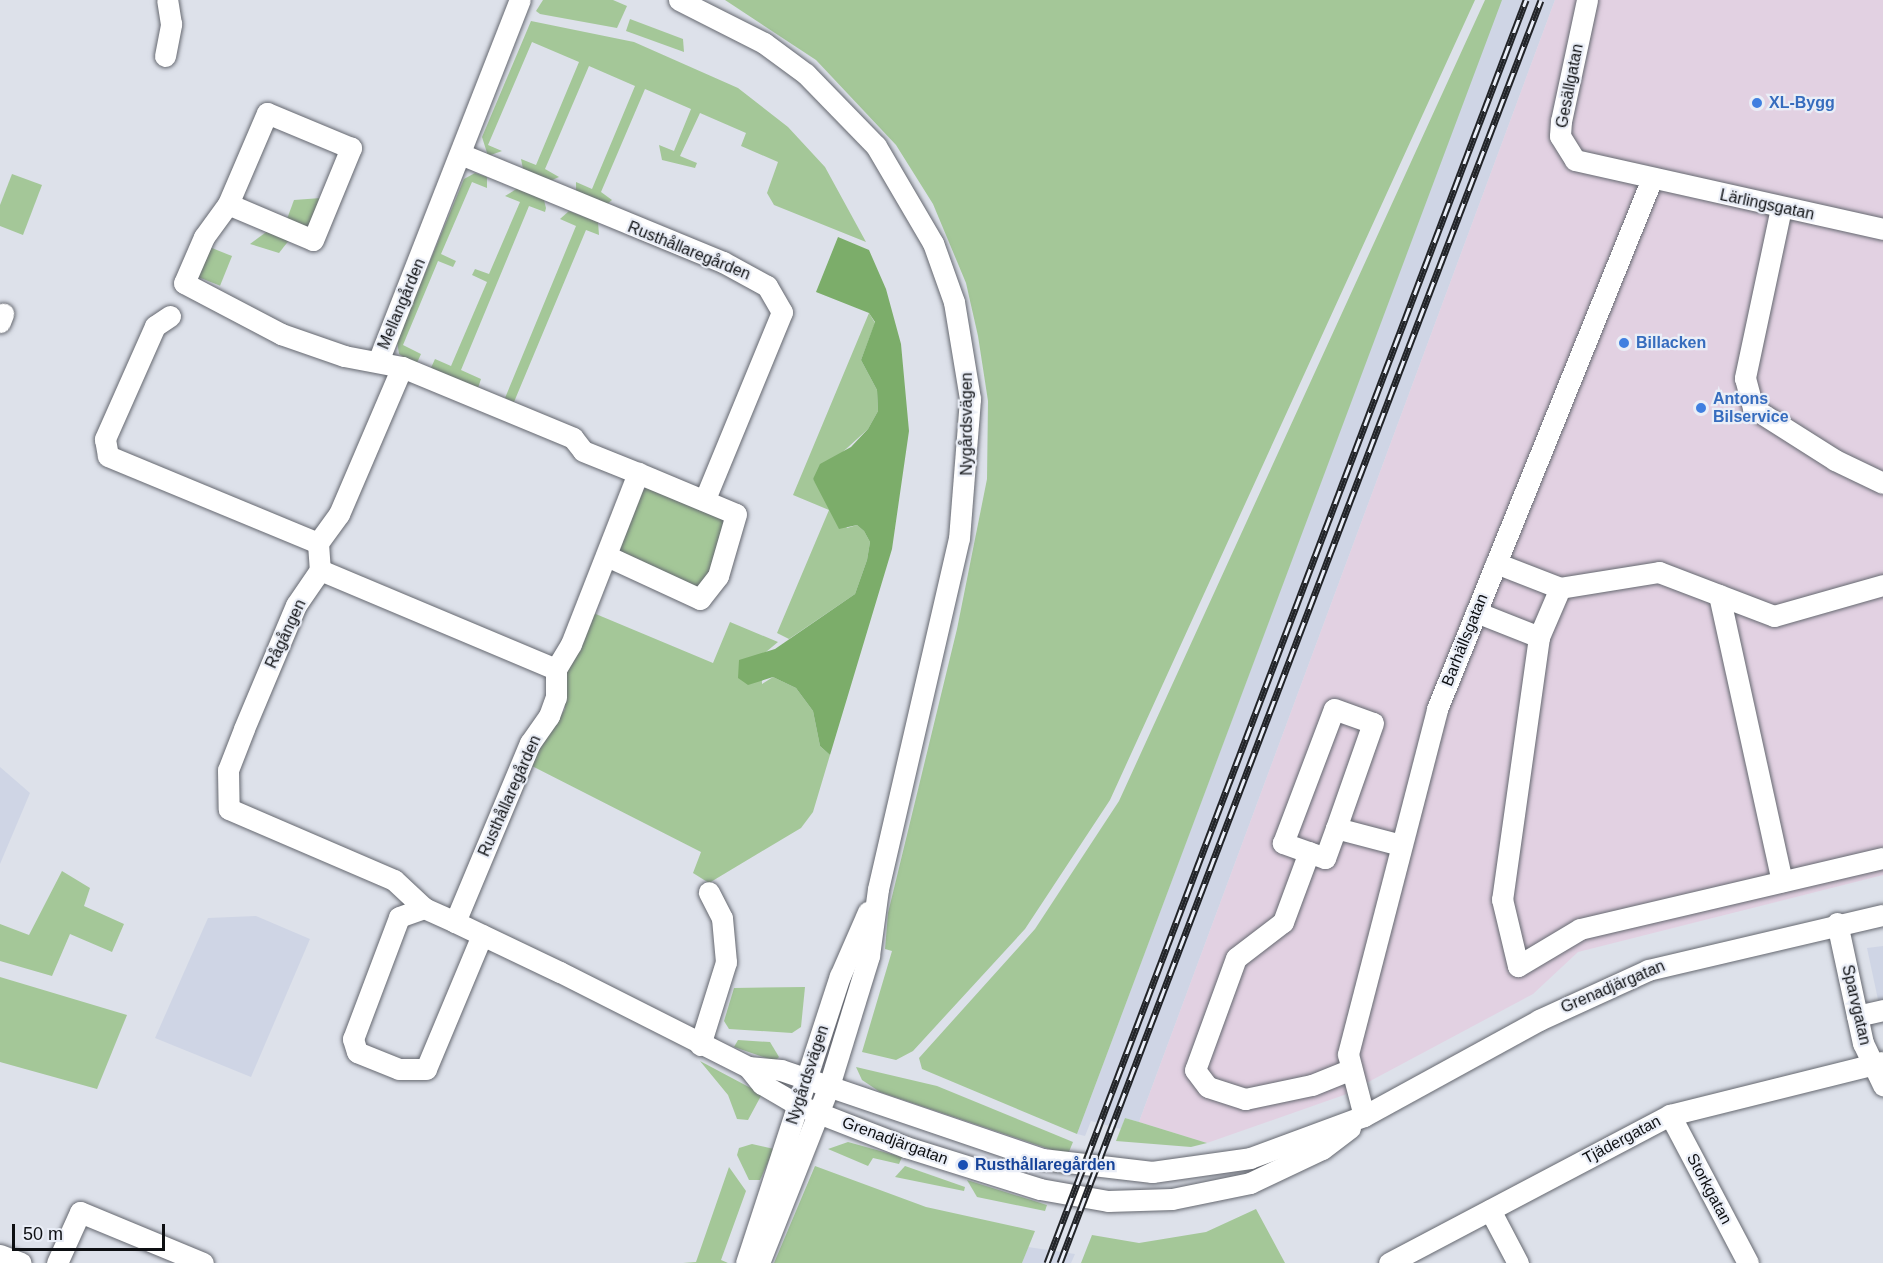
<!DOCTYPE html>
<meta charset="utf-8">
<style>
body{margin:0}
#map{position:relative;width:1883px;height:1263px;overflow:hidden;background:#dde1ea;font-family:Arial,sans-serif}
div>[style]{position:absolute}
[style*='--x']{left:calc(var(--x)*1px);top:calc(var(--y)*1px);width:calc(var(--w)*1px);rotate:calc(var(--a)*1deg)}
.built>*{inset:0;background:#cfd5e5}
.industrial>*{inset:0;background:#e2d1e2}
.green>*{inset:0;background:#a4c798;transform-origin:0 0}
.forest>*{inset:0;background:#7cad6a}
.roads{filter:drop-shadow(0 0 2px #656870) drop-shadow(0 0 2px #656870)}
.minor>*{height:21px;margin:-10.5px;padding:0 10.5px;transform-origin:10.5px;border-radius:10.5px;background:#fff}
.rail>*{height:7px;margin-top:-3.5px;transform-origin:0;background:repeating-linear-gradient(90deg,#eaeef7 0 14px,#222428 0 28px);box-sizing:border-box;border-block:2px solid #222428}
.dots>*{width:16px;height:16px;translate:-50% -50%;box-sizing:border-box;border:3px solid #eaeef7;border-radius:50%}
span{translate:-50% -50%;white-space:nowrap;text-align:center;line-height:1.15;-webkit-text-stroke:4.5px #eaeef7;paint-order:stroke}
.street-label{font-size:16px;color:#0d0f12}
.shop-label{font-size:16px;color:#366cbe;font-weight:700}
.left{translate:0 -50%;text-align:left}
.transit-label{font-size:16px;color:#164399;font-weight:700}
.scale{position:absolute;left:12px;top:1224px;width:153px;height:27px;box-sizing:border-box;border:3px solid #0d0f12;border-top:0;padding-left:8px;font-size:18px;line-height:21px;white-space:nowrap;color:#0d0f12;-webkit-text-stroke:4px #eaeef7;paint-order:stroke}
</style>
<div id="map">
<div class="built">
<i style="clip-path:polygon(1501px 0,1555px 0,1139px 1122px,1125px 1118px,1121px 1129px,1091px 1121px,1085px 1136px,1077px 1134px)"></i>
<i style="clip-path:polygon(0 767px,30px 793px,0 864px)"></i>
<i style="clip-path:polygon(256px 916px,310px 939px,251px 1077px,155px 1038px,208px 918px)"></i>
<i style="clip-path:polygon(1883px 946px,1883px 1023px,1867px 948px)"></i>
<i style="clip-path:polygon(1028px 1247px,1075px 1254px,1071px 1263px,1022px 1263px)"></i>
</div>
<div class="industrial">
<i style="clip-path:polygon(1555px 0,1883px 0,1883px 875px,1578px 952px,1533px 994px,1344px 1095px,1207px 1143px,1139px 1122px)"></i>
</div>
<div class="green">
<i style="clip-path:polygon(543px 0,613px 0,627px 6px,617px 28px,540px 14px,536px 11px)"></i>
<i style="clip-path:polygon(725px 0,1475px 0,1110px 800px,1025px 929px,913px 1051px,896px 1060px,862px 1052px,892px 951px,885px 949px,888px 913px,957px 629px,987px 479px,988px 401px,978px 336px,966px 283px,933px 204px,896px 145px,816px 60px)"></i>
<i style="clip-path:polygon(1485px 0,1502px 0,1077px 1134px,922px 1069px,919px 1058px,1035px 929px,1119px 801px)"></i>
<i style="clip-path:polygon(630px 19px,683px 39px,684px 52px,626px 31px)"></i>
<i style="clip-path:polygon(531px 21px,634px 42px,738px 88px,788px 127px,825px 167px,866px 242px,774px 205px,767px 193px,778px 162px,741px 146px,746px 133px,700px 113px,680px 156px,697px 163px,695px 168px,662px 160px,659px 145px,674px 151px,691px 109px,645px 89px,601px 192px,612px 200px,606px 205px,576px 191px,576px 182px,592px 189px,635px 86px,589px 66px,545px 169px,559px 177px,550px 181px,523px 169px,521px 159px,536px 165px,579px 62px,532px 42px,488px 145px,502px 151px,488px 156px,482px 137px)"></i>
<i style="clip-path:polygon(475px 173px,487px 177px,487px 188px,472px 182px,441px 254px,456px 261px,453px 267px,438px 261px,403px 345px,421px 354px,416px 365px,399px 354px,397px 341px,464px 179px)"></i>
<i style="clip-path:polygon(12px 174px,42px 185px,23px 235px,0 226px,0 205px)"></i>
<i style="clip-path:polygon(518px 188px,544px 200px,546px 208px,545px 212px,529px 206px,461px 370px,481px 379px,477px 391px,430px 370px,435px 359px,451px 366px,487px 282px,472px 275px,475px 269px,489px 274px,520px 202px,505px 196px)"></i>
<i style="clip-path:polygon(321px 198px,308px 228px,287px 219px,294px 200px)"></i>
<i style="clip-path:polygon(569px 211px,598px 222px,599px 235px,586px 230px,514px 402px,505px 398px,576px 226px,560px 219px)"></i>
<i style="clip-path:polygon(269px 230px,290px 239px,279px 253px,250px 244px)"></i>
<i style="left:207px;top:246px;width:27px;height:32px;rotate:22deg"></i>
<i style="clip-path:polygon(869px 313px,875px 323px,861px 360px,877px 390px,878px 411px,868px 429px,813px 479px,847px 528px,857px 525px,864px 531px,870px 542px,867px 560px,855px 594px,789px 639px,777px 633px,829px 510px,793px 495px)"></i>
<i style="clip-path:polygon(649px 486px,728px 516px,703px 590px,623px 557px,619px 550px,641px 492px)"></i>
<i style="clip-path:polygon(591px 612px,713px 663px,730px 622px,778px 642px,761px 656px,762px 684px,773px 677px,796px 688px,813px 711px,820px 746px,830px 755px,813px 812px,801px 828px,709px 883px,693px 873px,701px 852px,530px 765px,565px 709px,563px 670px)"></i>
<i style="clip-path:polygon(62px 871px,90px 888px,84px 906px,124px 924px,112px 952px,70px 934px,52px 976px,0 961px,0 924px,29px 935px)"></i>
<i style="clip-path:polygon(0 977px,127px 1015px,97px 1089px,0 1062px)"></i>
<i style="clip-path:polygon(805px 987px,801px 1027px,792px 1033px,729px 1029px,724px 1021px,734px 988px)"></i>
<i style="clip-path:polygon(738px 1040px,770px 1042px,779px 1057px,775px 1061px,734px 1047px)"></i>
<i style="clip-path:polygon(700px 1061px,762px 1094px,748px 1120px,737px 1119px,728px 1095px)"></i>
<i style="clip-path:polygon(856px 1067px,937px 1086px,1073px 1142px,1068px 1154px,1055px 1151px,880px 1092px,862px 1080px)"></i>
<i style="clip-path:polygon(1125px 1118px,1139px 1122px,1207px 1143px,1191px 1147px,1116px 1141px)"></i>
<i style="clip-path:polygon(848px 1142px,902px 1157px,899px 1164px,873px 1158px,868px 1166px,828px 1149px)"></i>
<i style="clip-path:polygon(752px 1144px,774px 1149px,760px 1180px,749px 1180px,737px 1155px,739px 1148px)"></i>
<i style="clip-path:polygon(815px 1166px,926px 1207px,1035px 1231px,1022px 1263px,774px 1263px)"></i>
<i style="clip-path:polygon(905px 1166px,965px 1187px,964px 1191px,895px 1177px)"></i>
<i style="clip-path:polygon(729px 1167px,746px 1191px,721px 1260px,728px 1263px,683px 1263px,696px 1262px)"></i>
<i style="clip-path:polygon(967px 1180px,1047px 1205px,1045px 1211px,977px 1197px)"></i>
<i style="clip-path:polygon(1256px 1209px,1285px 1263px,1081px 1263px,1092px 1235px,1139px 1243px,1206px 1232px)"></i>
</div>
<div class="forest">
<i style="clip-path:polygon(838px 237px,869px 250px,886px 289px,901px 344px,909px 431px,892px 549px,830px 755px,820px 746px,813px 711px,796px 688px,773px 677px,748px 685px,738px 678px,739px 660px,775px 649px,855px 594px,867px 560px,870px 542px,864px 531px,857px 525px,839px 529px,813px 479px,820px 464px,851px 447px,868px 429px,878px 411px,877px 390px,861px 360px,875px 322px,869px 313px,816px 292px)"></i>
</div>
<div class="roads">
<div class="minor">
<i style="--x:679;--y:0;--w:95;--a:26.8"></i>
<i style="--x:764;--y:43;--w:52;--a:36.4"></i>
<i style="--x:806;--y:74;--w:100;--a:45.8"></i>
<i style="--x:876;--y:146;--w:113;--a:59.6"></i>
<i style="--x:933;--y:243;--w:63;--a:70.4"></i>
<i style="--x:954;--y:302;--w:98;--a:80.6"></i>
<i style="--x:970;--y:399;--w:139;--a:94.5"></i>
<i style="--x:959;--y:538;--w:360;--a:103"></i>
<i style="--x:878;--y:889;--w:68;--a:97.7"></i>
<i style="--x:869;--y:956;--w:136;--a:107.1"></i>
<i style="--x:829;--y:1086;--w:190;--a:111.6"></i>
<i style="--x:1587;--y:0;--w:124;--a:102.1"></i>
<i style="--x:1561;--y:121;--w:15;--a:94"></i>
<i style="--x:1560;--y:136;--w:28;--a:58"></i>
<i style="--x:1575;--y:160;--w:316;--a:12.6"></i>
<i style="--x:165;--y:56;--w:33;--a:-79"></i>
<i style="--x:171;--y:24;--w:24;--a:-99"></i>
<i style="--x:463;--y:155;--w:281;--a:22.4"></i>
<i style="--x:723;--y:262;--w:50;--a:28.6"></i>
<i style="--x:767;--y:286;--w:30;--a:60"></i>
<i style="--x:782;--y:312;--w:202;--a:112.4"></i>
<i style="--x:228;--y:204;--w:92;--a:23"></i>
<i style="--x:313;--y:240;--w:100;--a:-67.6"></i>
<i style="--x:351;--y:148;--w:91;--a:-157.4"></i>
<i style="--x:267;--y:113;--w:99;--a:113.2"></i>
<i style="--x:228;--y:204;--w:41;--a:126"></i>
<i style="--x:204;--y:237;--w:50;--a:113.5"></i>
<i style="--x:184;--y:283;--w:110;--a:27.7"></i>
<i style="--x:281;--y:334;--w:67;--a:19.2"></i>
<i style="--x:344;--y:356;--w:59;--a:10.7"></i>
<i style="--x:402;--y:367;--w:185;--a:22.5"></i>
<i style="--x:573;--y:438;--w:16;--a:52"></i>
<i style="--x:583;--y:451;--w:59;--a:21.8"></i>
<i style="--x:1781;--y:208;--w:174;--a:102"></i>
<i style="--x:1745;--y:378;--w:31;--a:75"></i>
<i style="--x:1753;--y:408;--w:97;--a:32.4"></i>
<i style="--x:1835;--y:460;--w:53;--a:25.6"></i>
<i style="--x:170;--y:316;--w:18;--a:146"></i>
<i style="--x:155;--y:326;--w:124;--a:113.9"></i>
<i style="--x:105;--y:439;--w:17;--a:80"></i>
<i style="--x:108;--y:456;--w:227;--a:22.5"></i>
<i style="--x:0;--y:322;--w:9;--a:-69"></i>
<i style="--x:379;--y:359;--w:386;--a:-68.6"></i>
<i style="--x:402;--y:367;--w:160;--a:113.2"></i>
<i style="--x:339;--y:514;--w:36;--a:126"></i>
<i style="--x:318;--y:543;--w:27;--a:86"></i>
<i style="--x:320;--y:570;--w:42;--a:124.4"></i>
<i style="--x:296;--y:605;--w:134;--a:112.8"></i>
<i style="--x:244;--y:729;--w:44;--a:111.3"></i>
<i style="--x:228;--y:770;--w:39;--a:89"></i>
<i style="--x:229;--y:809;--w:180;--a:23.3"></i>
<i style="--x:394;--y:880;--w:41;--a:43"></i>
<i style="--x:1496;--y:563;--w:69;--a:21.3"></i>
<i style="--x:320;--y:570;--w:256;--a:22.8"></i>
<i style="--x:1883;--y:585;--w:113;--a:164.1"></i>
<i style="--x:1774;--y:616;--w:123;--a:-159.1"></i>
<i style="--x:1659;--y:572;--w:100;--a:170.8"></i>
<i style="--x:1560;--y:588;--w:53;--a:113.2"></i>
<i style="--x:1539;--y:637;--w:265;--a:98"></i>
<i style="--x:1502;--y:899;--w:69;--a:76.6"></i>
<i style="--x:1518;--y:966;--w:72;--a:-30.8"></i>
<i style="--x:1580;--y:929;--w:311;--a:-13.2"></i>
<i style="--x:1719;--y:595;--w:293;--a:77.6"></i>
<i style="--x:1476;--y:612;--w:68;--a:21.6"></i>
<i style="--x:1336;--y:828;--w:32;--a:110"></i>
<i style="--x:1325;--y:858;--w:45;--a:-160.3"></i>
<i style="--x:1283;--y:843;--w:143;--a:-69.2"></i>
<i style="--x:1334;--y:709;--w:41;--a:19.7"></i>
<i style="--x:1373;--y:723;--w:111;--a:109.4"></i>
<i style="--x:1336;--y:828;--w:67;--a:14.7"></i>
<i style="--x:1309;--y:852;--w:75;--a:110.4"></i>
<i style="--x:1283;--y:922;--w:59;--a:142.5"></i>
<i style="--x:1236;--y:958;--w:119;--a:110.1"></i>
<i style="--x:1195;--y:1070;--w:21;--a:53"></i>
<i style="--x:1208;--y:1087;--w:39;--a:18"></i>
<i style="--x:1245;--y:1099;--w:68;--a:-11.8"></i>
<i style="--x:1312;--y:1085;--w:40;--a:-22"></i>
<i style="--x:455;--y:922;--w:194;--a:-67.3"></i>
<i style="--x:530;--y:743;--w:33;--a:-55"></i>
<i style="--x:549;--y:716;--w:20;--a:-70"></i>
<i style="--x:556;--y:697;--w:28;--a:-90"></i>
<i style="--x:556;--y:669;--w:29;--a:-59"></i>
<i style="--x:571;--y:644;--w:184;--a:-68.6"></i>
<i style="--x:638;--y:473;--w:106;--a:22.7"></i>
<i style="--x:736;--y:514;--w:65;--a:106.2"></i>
<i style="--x:718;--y:576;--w:29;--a:128"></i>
<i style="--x:700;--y:599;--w:102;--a:-155.2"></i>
<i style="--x:1837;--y:923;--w:123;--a:77.8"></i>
<i style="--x:1863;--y:1043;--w:47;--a:64.5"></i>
<i style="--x:482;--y:935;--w:145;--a:112.7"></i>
<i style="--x:426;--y:1069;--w:27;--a:180"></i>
<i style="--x:399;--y:1069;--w:45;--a:-158"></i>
<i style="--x:357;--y:1052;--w:14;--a:-107"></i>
<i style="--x:353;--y:1039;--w:130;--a:-69.3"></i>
<i style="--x:399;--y:917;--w:27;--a:-20"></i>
<i style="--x:424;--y:908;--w:34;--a:24"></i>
<i style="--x:455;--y:922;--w:116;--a:25.5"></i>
<i style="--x:560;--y:972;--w:211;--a:26.8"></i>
<i style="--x:748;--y:1067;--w:33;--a:5"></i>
<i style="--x:781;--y:1070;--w:276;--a:18.8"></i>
<i style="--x:1042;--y:1159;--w:111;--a:6.7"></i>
<i style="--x:1152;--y:1172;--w:99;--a:-8.1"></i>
<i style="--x:1250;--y:1158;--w:121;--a:-20.2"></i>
<i style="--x:1364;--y:1116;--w:200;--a:-28.7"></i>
<i style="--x:1539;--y:1020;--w:120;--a:-24.6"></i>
<i style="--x:1648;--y:970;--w:241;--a:-13.2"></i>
<i style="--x:1857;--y:1016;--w:27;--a:-13"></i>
<i style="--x:700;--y:1045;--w:87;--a:-72.6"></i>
<i style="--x:726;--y:962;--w:44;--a:-95.2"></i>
<i style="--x:722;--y:918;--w:29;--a:-117"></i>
<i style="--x:748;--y:1067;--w:22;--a:51"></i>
<i style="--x:762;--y:1084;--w:42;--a:30.3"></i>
<i style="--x:798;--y:1105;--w:116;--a:21.3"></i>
<i style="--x:906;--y:1147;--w:140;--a:17.4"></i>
<i style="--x:1040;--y:1189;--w:69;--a:10"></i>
<i style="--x:1108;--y:1201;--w:64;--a:-1.8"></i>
<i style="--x:1172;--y:1199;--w:80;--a:-11.6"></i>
<i style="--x:1250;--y:1183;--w:80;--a:-25.3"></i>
<i style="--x:1322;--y:1149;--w:35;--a:-37"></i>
<i style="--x:1670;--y:1115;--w:167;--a:62.2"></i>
<i style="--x:1364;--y:1116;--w:64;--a:-104.5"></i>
<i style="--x:1348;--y:1054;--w:356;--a:-75.5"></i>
<i style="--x:1437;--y:709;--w:570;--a:-67.94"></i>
<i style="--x:1490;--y:1210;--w:60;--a:62.2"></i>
<i style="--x:0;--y:1255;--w:22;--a:21"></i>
<i style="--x:57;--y:1263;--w:56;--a:-65.7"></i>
<i style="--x:80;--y:1212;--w:133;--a:22.5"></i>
<i style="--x:746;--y:1263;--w:302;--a:-71.9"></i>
<i style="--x:840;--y:976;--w:70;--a:-66.4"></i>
<i style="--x:1389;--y:1263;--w:318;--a:-27.8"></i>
<i style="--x:1670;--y:1115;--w:219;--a:-14"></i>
</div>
</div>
<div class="rail">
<i style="--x:1047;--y:1263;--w:1351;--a:-69.23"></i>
<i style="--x:1060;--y:1263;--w:1351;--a:-69.15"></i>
</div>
<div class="dots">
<i style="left:1757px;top:103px;background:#3f7fe0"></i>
<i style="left:1624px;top:343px;background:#3f7fe0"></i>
<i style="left:1701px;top:408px;background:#3f7fe0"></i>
<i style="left:963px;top:1165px;background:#1a4fb4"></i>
</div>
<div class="street-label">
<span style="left:1570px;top:86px;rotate:-79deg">Gesällgatan</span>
<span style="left:1767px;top:205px;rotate:12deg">Lärlingsgatan</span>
<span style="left:689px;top:251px;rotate:22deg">Rusthållaregården</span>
<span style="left:402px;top:304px;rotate:-67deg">Mellangården</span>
<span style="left:967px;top:424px;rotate:-90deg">Nygårdsvägen</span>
<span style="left:286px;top:634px;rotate:-65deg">Rågången</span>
<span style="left:1465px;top:640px;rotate:-68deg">Barhällsgatan</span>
<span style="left:510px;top:796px;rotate:-66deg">Rusthållaregården</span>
<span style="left:1613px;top:987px;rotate:-23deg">Grenadjärgatan</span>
<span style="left:1856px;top:1005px;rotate:77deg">Sparvgatan</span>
<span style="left:808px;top:1075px;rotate:-72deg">Nygårdsvägen</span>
<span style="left:1622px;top:1140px;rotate:-28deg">Tjädergatan</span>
<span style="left:895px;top:1141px;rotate:20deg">Grenadjärgatan</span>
<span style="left:1709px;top:1189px;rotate:62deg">Storkgatan</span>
</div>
<div class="shop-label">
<span class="left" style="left:1769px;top:103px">XL-Bygg</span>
<span class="left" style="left:1636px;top:343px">Billacken</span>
<span class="left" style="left:1713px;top:408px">Antons<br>Bilservice</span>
</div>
<div class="transit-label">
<span class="left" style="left:975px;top:1165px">Rusthållaregården</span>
</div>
<div class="scale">50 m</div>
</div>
